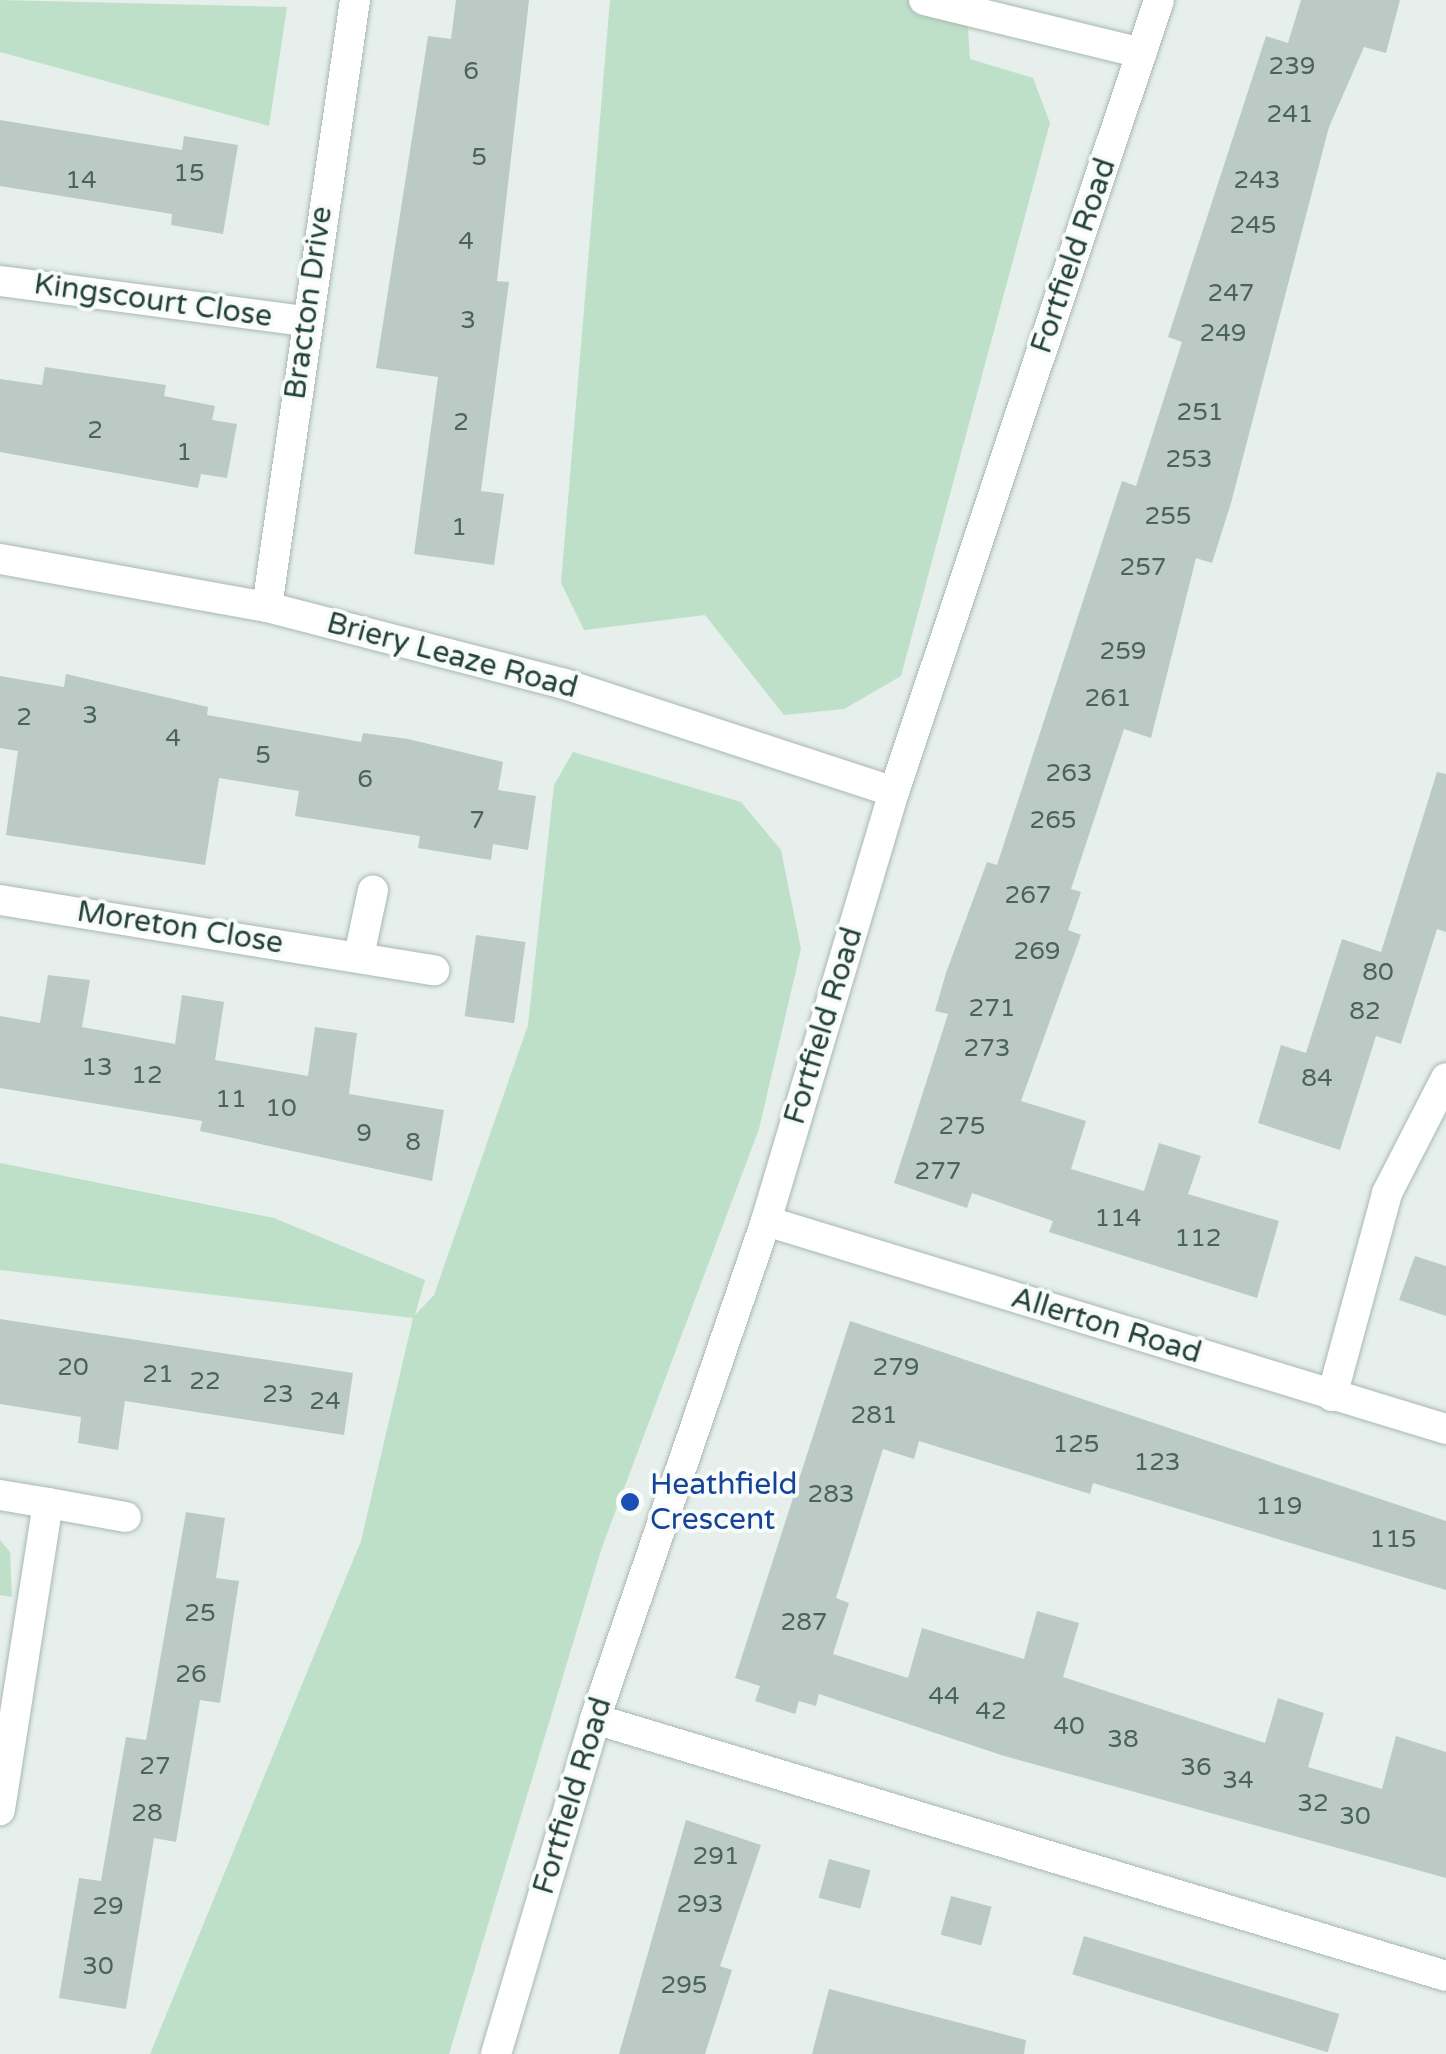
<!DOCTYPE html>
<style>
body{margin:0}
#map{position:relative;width:1446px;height:2054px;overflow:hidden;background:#e6efeb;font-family:"Varela Round",sans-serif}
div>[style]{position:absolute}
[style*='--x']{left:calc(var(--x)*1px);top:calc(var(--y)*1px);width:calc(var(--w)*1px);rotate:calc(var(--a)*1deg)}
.green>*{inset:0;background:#bfe0c8}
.building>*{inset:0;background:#bbcac4;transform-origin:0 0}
.roads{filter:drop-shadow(0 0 2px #a8b8b2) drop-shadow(0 0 2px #a8b8b2)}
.minor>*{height:30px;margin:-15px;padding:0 15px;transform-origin:15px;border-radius:15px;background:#fff}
.dots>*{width:28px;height:28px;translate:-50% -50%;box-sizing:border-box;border:5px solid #f7fbf9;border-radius:50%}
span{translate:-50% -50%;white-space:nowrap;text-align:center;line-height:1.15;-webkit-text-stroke:8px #f7fbf9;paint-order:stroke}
.number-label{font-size:25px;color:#4a645c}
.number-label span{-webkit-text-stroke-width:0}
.street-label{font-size:30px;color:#24423a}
.transit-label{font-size:30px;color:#164399}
.left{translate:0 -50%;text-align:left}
</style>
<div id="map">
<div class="green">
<i style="clip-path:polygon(0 0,287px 7px,269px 126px,0 52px)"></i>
<i style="clip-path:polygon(610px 0,966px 0,970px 59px,1033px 78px,1050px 123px,901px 676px,844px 709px,784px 715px,705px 615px,584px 630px,561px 583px)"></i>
<i style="clip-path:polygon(573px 752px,741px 802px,781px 850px,801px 949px,759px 1129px,602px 1547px,449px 2054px,150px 2054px,361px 1541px,413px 1318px,0 1270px,0 1163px,274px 1218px,425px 1280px,415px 1315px,434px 1295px,528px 1025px,554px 785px)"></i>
<i style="clip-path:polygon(0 1540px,10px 1552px,12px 1597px,0 1595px)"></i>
</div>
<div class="building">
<i style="clip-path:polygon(456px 0,529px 0,497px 281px,509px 282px,481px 491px,504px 494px,494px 565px,414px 554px,438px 377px,376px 368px,428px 36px,451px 39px)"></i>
<i style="clip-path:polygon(1301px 0,1400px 0,1386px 53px,1364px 47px,1329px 127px,1231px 503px,1212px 563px,1196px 558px,1151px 738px,1124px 729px,1071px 889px,1081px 892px,1068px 930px,1081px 935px,1021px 1101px,1086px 1121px,1071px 1169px,1144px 1191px,1159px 1143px,1201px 1156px,1188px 1194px,1279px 1221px,1257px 1298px,1049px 1232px,1053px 1221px,972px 1193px,967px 1208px,894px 1183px,948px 1014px,935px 1011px,946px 973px,987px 862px,997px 865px,1122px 481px,1136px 486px,1182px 342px,1168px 337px,1266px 36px,1288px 43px)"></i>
<i style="clip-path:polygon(0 120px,182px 150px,184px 136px,238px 145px,223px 234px,171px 225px,172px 214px,0 186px)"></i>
<i style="clip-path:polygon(45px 367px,166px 385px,164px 396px,215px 406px,212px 420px,237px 424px,227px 478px,201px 474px,198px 488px,0 452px,0 379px,42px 385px)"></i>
<i style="clip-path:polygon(66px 674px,208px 707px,207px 715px,361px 742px,363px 733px,408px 739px,503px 762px,498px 790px,536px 796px,528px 850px,493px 844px,491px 860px,418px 848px,420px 836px,295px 816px,299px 791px,219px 778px,205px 865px,6px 835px,18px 751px,0 748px,0 676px,64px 687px)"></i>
<i style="clip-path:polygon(1437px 772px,1446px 774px,1446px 932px,1437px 929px,1401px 1044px,1376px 1036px,1340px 1150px,1258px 1123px,1281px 1045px,1306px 1053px,1342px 939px,1381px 952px)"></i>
<i style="left:476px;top:935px;width:50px;height:82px;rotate:8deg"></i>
<i style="clip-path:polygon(48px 975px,90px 980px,82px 1027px,175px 1044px,182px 995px,224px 1002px,215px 1060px,308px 1076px,315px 1027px,357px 1033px,349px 1094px,444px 1110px,432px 1181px,200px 1131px,202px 1121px,0 1088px,0 1016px,40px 1023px)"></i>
<i style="clip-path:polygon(1415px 1256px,1446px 1266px,1446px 1316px,1399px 1300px)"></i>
<i style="clip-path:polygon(0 1319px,353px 1373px,344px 1435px,125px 1401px,118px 1450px,78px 1443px,81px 1417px,0 1404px)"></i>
<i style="clip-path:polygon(850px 1321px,1446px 1521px,1446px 1590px,1093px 1483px,1090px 1494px,919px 1441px,914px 1459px,883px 1449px,836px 1598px,849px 1603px,833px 1654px,908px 1678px,922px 1628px,1024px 1659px,1037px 1611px,1079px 1623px,1063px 1677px,1265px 1743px,1278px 1698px,1324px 1713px,1308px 1767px,1382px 1789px,1396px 1736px,1446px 1752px,1446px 1878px,1001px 1755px,819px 1694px,816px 1706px,799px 1701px,795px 1714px,755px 1701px,760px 1686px,735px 1678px)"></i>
<i style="clip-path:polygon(186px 1512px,225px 1518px,216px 1578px,239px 1581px,220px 1703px,200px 1700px,176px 1842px,154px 1838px,126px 2009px,59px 1998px,79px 1878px,101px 1881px,126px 1737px,146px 1740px)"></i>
<i style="clip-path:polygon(686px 1820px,761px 1845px,720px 1966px,732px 1970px,705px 2054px,619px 2054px)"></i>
<i style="left:829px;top:1859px;width:43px;height:40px;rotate:15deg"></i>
<i style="left:951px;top:1896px;width:42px;height:40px;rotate:15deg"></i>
<i style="left:1084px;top:1936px;width:267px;height:40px;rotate:17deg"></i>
<i style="clip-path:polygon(829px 1989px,1026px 2040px,1024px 2054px,812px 2054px)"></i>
</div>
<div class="roads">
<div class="minor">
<i style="--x:924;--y:0;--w:224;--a:13.7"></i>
<i style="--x:0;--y:281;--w:308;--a:7.5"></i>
<i style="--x:0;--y:559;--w:271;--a:10.2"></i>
<i style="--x:267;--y:607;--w:307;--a:14.5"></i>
<i style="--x:564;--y:684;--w:347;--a:18.1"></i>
<i style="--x:267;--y:607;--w:613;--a:-81.75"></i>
<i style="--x:0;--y:900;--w:440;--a:9.2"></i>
<i style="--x:359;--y:956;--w:67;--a:-78"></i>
<i style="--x:766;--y:1221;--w:711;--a:17.01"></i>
<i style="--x:1332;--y:1396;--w:210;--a:-74.8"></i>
<i style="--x:1387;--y:1193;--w:129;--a:-62.8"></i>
<i style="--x:0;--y:1495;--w:49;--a:9.5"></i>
<i style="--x:48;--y:1503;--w:311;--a:98.9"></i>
<i style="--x:48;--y:1503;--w:79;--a:10.2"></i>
<i style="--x:595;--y:1719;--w:889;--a:16.8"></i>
<i style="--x:496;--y:2054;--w:349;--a:-73.5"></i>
<i style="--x:595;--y:1719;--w:527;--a:-71.05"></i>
<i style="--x:766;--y:1221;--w:448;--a:-73.4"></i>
<i style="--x:894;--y:792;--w:835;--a:-71.5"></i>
</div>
</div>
<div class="dots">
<i style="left:630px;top:1502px;background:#1a4fb4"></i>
</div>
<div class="number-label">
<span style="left:1292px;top:66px">239</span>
<span style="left:471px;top:71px">6</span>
<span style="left:1290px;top:114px">241</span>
<span style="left:479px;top:157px">5</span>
<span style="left:189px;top:173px">15</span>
<span style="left:81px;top:180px">14</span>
<span style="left:1257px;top:180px">243</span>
<span style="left:1253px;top:225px">245</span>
<span style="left:466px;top:241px">4</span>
<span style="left:1231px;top:293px">247</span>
<span style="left:468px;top:320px">3</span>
<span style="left:1223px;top:333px">249</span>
<span style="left:1200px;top:412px">251</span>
<span style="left:461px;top:422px">2</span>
<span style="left:95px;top:430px">2</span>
<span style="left:184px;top:452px">1</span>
<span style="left:1189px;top:459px">253</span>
<span style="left:1168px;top:516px">255</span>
<span style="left:459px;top:527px">1</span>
<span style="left:1143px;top:567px">257</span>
<span style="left:1123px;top:651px">259</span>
<span style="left:1108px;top:698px">261</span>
<span style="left:90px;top:715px">3</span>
<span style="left:24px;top:717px">2</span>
<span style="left:173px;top:738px">4</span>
<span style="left:263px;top:755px">5</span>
<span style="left:1069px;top:773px">263</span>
<span style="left:365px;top:779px">6</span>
<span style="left:477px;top:820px">7</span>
<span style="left:1053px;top:820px">265</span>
<span style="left:1028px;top:895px">267</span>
<span style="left:1037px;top:951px">269</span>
<span style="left:1378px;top:972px">80</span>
<span style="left:992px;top:1008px">271</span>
<span style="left:1365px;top:1011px">82</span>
<span style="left:987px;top:1048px">273</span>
<span style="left:97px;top:1067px">13</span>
<span style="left:147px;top:1075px">12</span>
<span style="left:1317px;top:1078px">84</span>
<span style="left:231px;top:1099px">11</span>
<span style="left:281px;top:1108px">10</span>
<span style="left:962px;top:1126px">275</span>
<span style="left:364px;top:1133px">9</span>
<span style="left:413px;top:1142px">8</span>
<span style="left:938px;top:1171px">277</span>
<span style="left:1118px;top:1218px">114</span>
<span style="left:1198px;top:1238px">112</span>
<span style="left:73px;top:1367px">20</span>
<span style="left:896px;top:1367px">279</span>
<span style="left:158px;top:1374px">21</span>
<span style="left:205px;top:1381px">22</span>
<span style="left:278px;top:1394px">23</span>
<span style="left:325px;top:1401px">24</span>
<span style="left:874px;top:1415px">281</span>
<span style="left:1076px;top:1444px">125</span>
<span style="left:1157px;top:1462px">123</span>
<span style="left:831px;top:1494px">283</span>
<span style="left:1279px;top:1506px">119</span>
<span style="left:1393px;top:1539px">115</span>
<span style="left:200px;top:1613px">25</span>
<span style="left:804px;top:1622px">287</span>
<span style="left:191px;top:1674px">26</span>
<span style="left:944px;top:1696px">44</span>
<span style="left:991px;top:1711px">42</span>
<span style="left:1069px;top:1726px">40</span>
<span style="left:1123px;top:1739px">38</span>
<span style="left:155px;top:1766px">27</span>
<span style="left:1196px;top:1767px">36</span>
<span style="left:1238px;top:1780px">34</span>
<span style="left:1313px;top:1803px">32</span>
<span style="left:147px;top:1813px">28</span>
<span style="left:1355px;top:1816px">30</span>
<span style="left:716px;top:1856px">291</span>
<span style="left:700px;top:1904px">293</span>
<span style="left:108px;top:1906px">29</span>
<span style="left:98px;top:1966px">30</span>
<span style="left:684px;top:1985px">295</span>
</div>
<div class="street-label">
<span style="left:1074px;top:256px;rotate:-71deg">Fortfield Road</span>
<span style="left:153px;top:301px;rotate:8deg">Kingscourt Close</span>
<span style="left:309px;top:303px;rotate:-82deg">Bracton Drive</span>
<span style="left:452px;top:656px;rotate:15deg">Briery Leaze Road</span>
<span style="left:180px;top:928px;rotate:9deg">Moreton Close</span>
<span style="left:824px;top:1026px;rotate:-73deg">Fortfield Road</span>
<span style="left:1106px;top:1326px;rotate:17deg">Allerton Road</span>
<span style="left:573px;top:1796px;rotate:-73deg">Fortfield Road</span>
</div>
<div class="transit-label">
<span class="left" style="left:650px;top:1502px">Heathfield<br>Crescent</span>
</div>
</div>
